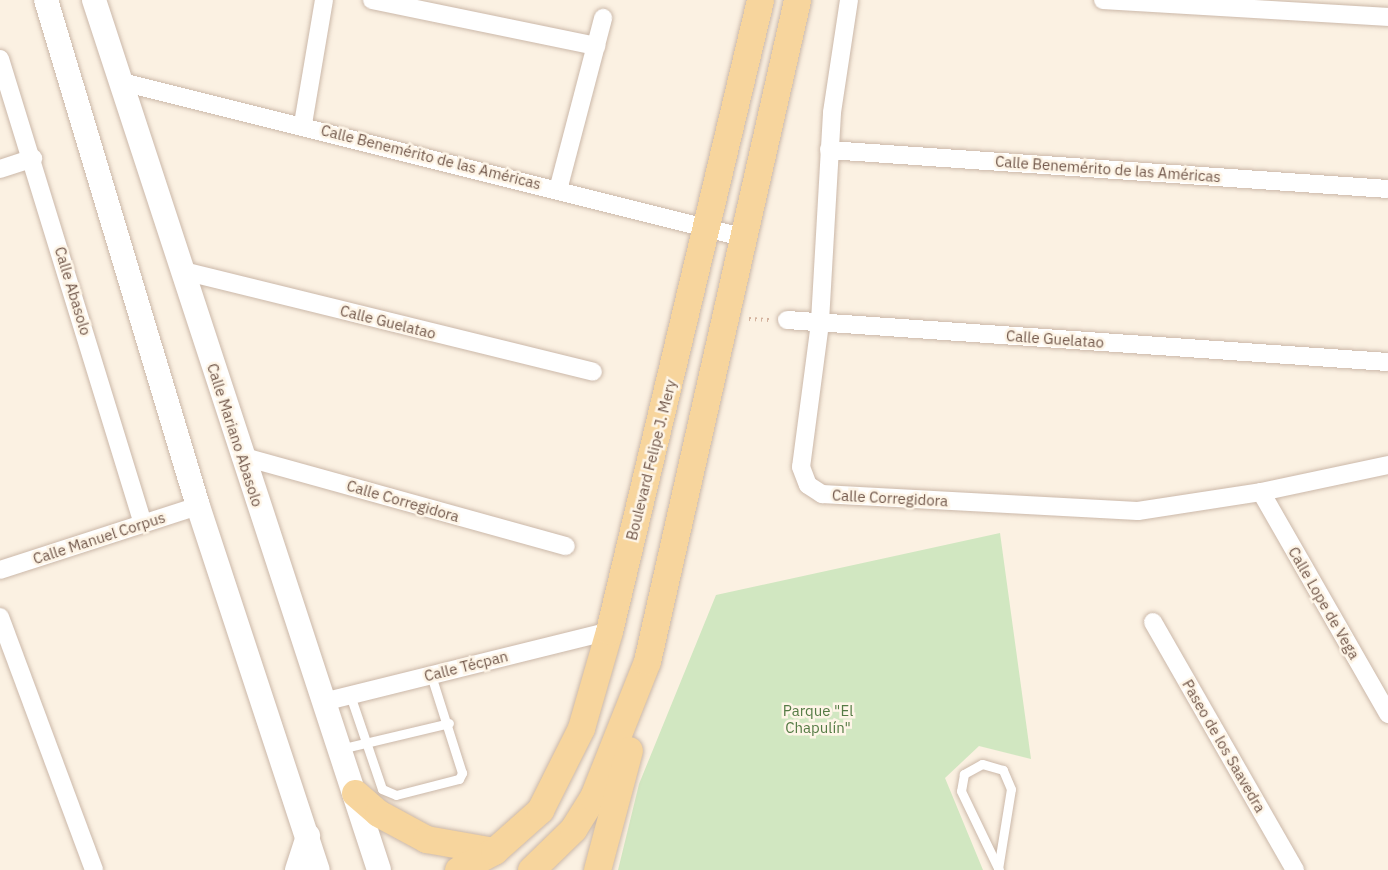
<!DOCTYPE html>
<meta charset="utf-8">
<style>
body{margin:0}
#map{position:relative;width:1388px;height:870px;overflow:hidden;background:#fbf1e2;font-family:"IBM Plex Sans",sans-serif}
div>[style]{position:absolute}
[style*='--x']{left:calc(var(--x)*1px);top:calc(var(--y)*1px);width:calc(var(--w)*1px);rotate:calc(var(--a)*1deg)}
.green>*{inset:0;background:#d1e7c1}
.path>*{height:4px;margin-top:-2px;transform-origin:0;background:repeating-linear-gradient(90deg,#d3b29e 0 1.5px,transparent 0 6px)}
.roads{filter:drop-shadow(0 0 2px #cbb8a9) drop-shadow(0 0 2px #cbb8a9)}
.lane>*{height:9px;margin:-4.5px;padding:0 4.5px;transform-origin:4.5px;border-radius:4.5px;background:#fff}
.street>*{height:18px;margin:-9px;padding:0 9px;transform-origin:9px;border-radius:9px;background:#fff}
.secondary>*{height:24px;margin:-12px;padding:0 12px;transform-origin:12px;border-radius:12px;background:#fff}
.primary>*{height:27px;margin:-13.5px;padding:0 13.5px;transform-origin:13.5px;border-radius:13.5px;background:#f7d59d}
span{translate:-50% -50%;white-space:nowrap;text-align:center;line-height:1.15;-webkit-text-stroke:5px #fef5e7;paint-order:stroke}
.street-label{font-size:15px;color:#71574a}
.park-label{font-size:15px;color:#557b45}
</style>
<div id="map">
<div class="green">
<i style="clip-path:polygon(1000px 533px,1031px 759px,979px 746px,945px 778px,983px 870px,618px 870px,639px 784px,716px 595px)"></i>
</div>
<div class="path">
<i style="--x:749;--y:319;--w:20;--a:3"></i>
</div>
<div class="roads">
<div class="lane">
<i style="--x:350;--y:695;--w:99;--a:71.2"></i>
<i style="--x:382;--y:789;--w:15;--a:23"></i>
<i style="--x:396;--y:795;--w:65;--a:-14.3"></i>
<i style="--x:459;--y:779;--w:7;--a:-63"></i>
<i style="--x:462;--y:773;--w:103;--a:-107.6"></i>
<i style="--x:340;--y:749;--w:112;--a:-13.4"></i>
<i style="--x:998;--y:869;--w:81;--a:-80.8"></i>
<i style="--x:1011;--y:789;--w:21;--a:-113"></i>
<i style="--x:1003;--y:770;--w:22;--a:-164"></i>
<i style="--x:982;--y:764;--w:21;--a:151"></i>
<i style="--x:964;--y:774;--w:17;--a:100"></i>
<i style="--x:961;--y:791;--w:88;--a:64.3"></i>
</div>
<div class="street">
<i style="--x:372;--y:0;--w:229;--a:11.6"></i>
<i style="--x:849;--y:0;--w:114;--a:98.6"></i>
<i style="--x:832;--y:113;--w:210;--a:93.3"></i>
<i style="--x:820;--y:323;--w:145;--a:97.5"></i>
<i style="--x:801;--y:467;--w:19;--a:69"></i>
<i style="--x:808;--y:485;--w:17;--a:33"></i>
<i style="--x:822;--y:494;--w:316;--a:3.1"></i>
<i style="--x:1138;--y:511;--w:124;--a:-8.8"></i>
<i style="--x:1261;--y:492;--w:130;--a:-12"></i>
<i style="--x:1103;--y:0;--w:286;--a:3.4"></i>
<i style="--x:0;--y:59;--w:486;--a:72.9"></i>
<i style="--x:122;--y:82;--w:639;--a:14.04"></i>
<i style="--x:303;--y:124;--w:126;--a:-80.4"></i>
<i style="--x:829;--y:150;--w:560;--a:3.99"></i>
<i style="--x:0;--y:169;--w:35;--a:-18"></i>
<i style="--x:558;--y:190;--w:178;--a:-75.3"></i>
<i style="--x:183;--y:271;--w:422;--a:13.8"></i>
<i style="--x:787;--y:320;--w:602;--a:4"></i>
<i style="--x:241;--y:456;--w:337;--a:15.5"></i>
<i style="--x:1261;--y:492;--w:256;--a:60.2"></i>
<i style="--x:0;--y:570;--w:208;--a:-17.9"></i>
<i style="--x:0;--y:617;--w:270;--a:69.6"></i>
<i style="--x:1153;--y:622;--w:286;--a:60.2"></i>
<i style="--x:323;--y:702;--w:295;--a:-13.9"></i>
</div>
<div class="secondary">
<i style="--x:46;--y:0;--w:528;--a:73.28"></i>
<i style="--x:198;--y:506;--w:383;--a:71.8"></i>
<i style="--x:94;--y:0;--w:915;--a:71.86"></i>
<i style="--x:297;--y:870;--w:36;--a:-72"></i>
</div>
<div class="primary">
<i style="--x:355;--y:793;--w:30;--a:41"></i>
<i style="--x:378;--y:813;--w:55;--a:28.4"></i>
<i style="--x:426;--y:839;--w:69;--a:10"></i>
<i style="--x:458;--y:870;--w:41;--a:-27.8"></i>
<i style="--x:494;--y:851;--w:62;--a:-41.7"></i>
<i style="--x:540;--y:810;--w:92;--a:-63.4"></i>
<i style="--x:581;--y:728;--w:101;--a:-73.9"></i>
<i style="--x:609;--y:631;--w:649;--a:-76.54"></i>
<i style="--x:531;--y:870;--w:59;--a:-44.3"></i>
<i style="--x:573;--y:829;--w:38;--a:-58"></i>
<i style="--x:593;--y:797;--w:146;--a:-68.3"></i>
<i style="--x:647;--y:661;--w:678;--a:-77.21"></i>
<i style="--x:597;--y:870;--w:124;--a:-75.1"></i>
</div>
</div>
<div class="street-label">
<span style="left:431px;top:157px;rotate:14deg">Calle Benemérito de las Américas</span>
<span style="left:1108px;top:169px;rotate:4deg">Calle Benemérito de las Américas</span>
<span style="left:73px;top:291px;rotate:73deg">Calle Abasolo</span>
<span style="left:388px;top:322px;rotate:14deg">Calle Guelatao</span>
<span style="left:1055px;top:339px;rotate:4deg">Calle Guelatao</span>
<span style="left:235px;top:435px;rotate:72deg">Calle Mariano Abasolo</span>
<span style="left:651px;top:460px;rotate:-76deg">Boulevard Felipe J. Mery</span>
<span style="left:890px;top:498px;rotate:3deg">Calle Corregidora</span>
<span style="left:403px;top:501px;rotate:16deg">Calle Corregidora</span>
<span style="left:99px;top:538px;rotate:-18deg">Calle Manuel Corpus</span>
<span style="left:1324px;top:603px;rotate:60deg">Calle Lope de Vega</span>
<span style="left:466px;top:666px;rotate:-14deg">Calle Técpan</span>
<span style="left:1224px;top:746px;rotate:60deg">Paseo de los Saavedra</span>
</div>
<div class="park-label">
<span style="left:818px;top:719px">Parque "El<br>Chapulín"</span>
</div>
</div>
